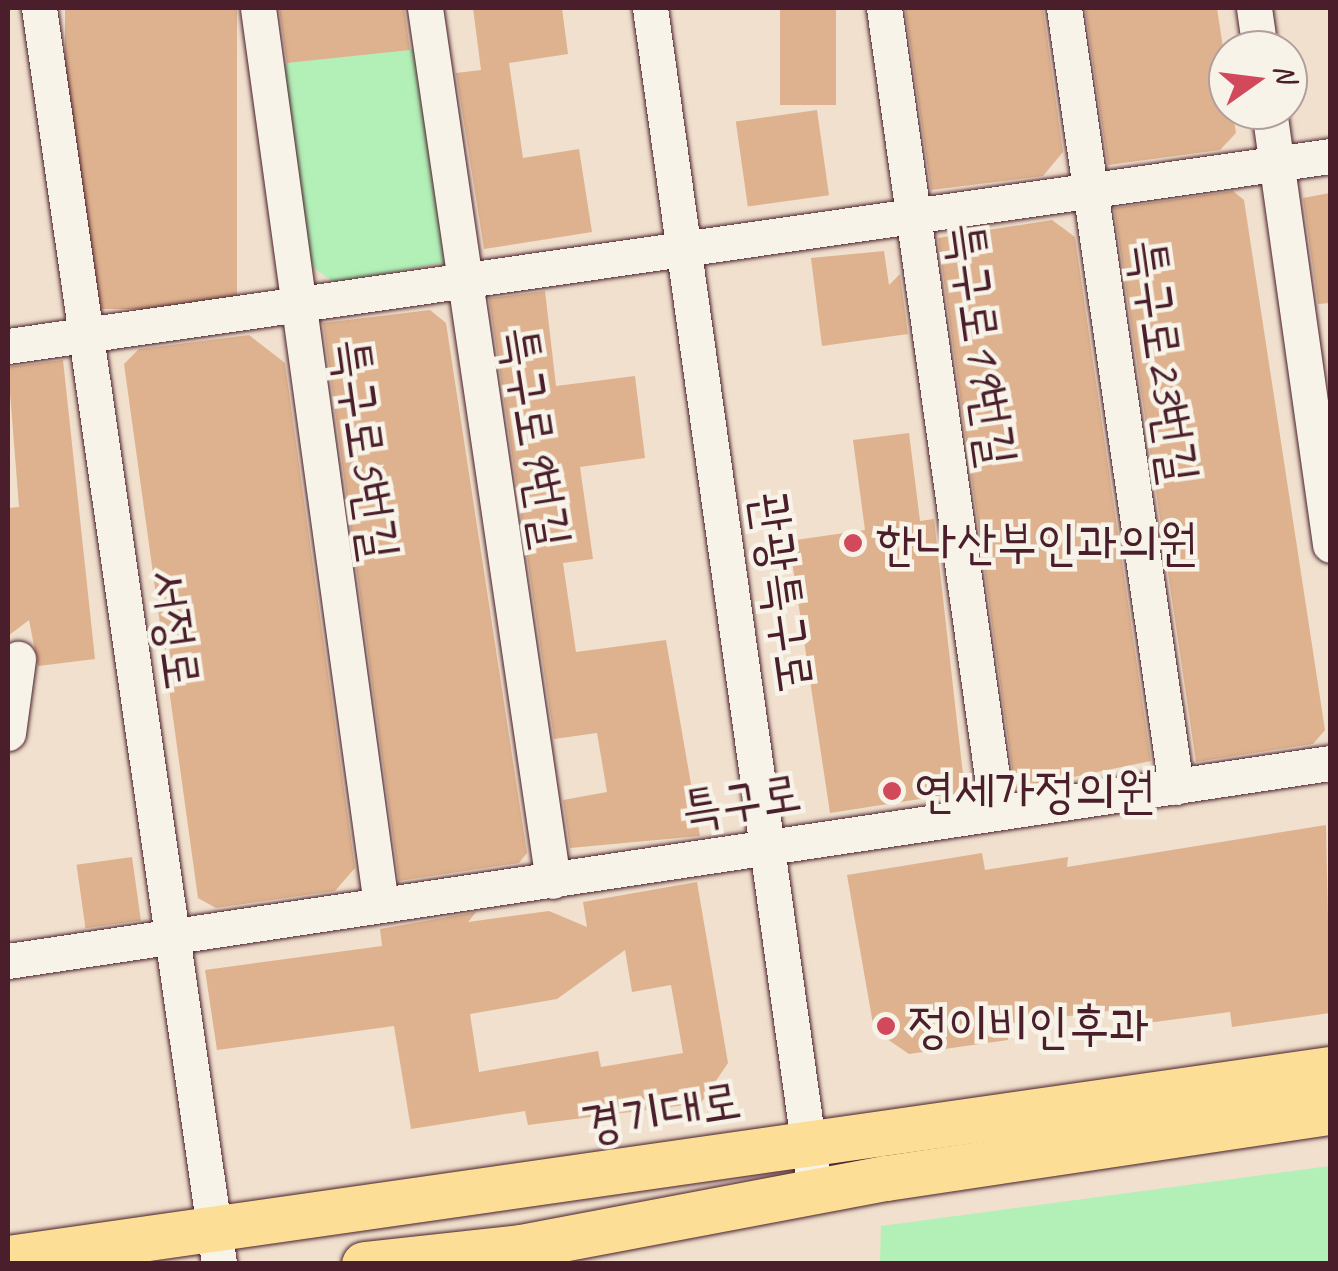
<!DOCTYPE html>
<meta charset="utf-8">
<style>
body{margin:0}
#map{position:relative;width:1338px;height:1271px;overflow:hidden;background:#f0e0cd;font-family:Caveat,"Poor Story",sans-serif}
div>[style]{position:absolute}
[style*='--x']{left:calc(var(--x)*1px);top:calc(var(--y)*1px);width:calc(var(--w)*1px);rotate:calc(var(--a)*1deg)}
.green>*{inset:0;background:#b2f0b7}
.building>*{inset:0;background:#deb28f;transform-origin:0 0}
.roads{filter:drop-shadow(0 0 2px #4a1f2b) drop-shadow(0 0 2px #4a1f2b)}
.minor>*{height:35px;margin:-17.5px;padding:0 17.5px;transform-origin:17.5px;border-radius:17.5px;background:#f7f3e8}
.major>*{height:45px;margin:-22.5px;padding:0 22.5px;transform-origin:22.5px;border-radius:22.5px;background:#fcde96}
.dots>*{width:28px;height:28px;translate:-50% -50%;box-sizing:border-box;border:5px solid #f7f3e8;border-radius:50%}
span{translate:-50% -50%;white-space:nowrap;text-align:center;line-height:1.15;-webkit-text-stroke:9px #f7f3e8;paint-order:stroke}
.street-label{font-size:50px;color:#4a1f2b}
.poi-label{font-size:50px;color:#4a1f2b}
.left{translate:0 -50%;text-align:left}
.frame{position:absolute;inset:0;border:10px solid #4a1f2b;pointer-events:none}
.north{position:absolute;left:1208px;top:30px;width:100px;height:100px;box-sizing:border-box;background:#f7f3e8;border:2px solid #b29e9c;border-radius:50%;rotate:76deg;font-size:28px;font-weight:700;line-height:40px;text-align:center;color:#4a1f2b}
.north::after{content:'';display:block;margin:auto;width:35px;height:45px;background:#d1495b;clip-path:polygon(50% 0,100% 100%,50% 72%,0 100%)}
</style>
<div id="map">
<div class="green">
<i style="clip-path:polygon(422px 48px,447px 262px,335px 283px,294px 254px,277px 64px)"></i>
<i style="clip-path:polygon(1330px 1166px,1330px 1263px,880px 1263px,881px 1226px)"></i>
</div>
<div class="building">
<i style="left:65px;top:8px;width:172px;height:301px"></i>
<i style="clip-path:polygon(279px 8px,404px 8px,410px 50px,287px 63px)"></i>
<i style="clip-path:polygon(473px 8px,562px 8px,568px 54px,509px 63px,523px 158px,579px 149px,592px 232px,484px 249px,456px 73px,481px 70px)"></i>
<i style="left:780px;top:8px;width:56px;height:97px"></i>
<i style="clip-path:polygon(905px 8px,1043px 8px,1063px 152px,1043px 176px,931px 190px)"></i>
<i style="clip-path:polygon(1085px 8px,1217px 8px,1236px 133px,1220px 150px,1108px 165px)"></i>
<i style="left:817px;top:110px;width:86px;height:82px;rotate:82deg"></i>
<i style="clip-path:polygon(1233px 191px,1244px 200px,1325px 730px,1313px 744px,1196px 762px,1114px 208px)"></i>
<i style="clip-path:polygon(1330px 193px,1330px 303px,1318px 304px,1303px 198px)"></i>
<i style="clip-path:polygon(1052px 220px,1075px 237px,1151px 761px,1015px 789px,938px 238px)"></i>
<i style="clip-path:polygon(884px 251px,889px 285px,900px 274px,908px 334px,822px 346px,811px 258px)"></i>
<i style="clip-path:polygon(545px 291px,556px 386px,635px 376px,645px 458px,580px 467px,593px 559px,563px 563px,576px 652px,666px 640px,700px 836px,570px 848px,563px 800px,607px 792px,597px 733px,554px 739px,489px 298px)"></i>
<i style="clip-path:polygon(430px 310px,446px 323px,527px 853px,519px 863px,399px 881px,323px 323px)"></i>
<i style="clip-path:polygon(249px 335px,285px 363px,355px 868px,335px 891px,216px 908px,198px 898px,124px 364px,139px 349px)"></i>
<i style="clip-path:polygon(63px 360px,95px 659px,38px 666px,29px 620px,8px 636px,8px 508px,19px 507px,8px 367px)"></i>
<i style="clip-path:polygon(909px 433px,920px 521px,934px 519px,965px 792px,830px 813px,789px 541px,865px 530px,853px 440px)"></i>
<i style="clip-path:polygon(1326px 825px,1330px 1013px,1232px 1027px,1230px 1012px,1132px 1025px,1108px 1011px,1007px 1024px,1008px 1040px,909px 1054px,874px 1030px,847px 875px,982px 853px,985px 870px,1068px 857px,1067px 867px)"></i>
<i style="left:132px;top:857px;width:64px;height:56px;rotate:82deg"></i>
<i style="clip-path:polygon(evenodd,697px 882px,728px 1063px,701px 1103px,528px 1125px,525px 1111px,411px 1129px,394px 1026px,217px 1050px,205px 970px,382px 946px,380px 929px,476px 912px,468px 922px,549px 911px,587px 927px,583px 902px,697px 882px,625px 950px,632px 992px,671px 985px,683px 1053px,601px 1067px,598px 1051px,479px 1072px,470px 1014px,557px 999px,625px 950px)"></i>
</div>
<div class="roads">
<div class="minor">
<i style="--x:39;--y:8;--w:1269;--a:81.84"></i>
<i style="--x:258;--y:8;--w:905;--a:82.19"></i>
<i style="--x:425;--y:8;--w:882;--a:81.66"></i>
<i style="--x:650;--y:8;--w:1195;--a:82.07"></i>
<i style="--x:884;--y:8;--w:812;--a:82"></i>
<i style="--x:1064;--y:8;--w:787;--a:81.82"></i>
<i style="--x:1254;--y:8;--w:42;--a:81.9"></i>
<i style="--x:1269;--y:110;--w:439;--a:82"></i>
<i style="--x:8;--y:346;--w:1336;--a:-8.18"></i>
<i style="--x:8;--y:733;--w:75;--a:-82.3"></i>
<i style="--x:8;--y:961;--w:1337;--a:-8.52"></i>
</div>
<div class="major">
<i style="--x:8;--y:1258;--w:1335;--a:-8.14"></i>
<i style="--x:364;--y:1264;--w:157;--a:-6.2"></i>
<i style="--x:520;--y:1247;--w:372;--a:-10.7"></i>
<i style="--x:886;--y:1178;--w:449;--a:-8.5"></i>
</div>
</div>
<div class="dots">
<i style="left:853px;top:543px;background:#d1495b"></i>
<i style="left:892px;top:791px;background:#d1495b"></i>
<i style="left:886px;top:1026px;background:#d1495b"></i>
</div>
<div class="street-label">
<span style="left:982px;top:344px;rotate:82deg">특구로19번길</span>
<span style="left:1164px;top:361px;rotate:82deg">특구로23번길</span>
<span style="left:536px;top:437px;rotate:81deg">특구로9번길</span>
<span style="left:366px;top:449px;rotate:82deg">특구로5번길</span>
<span style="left:783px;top:592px;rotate:82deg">관광특구로</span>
<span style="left:175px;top:629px;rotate:82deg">서정로</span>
<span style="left:741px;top:801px;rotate:-9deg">특구로</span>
<span style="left:661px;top:1112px;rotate:-9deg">경기대로</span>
</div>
<div class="poi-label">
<span class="left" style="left:876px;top:543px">한나산부인과의원</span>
<span class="left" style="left:914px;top:791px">연세가정의원</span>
<span class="left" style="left:908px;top:1026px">정이비인후과</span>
</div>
<div class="frame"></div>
<div class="north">N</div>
</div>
